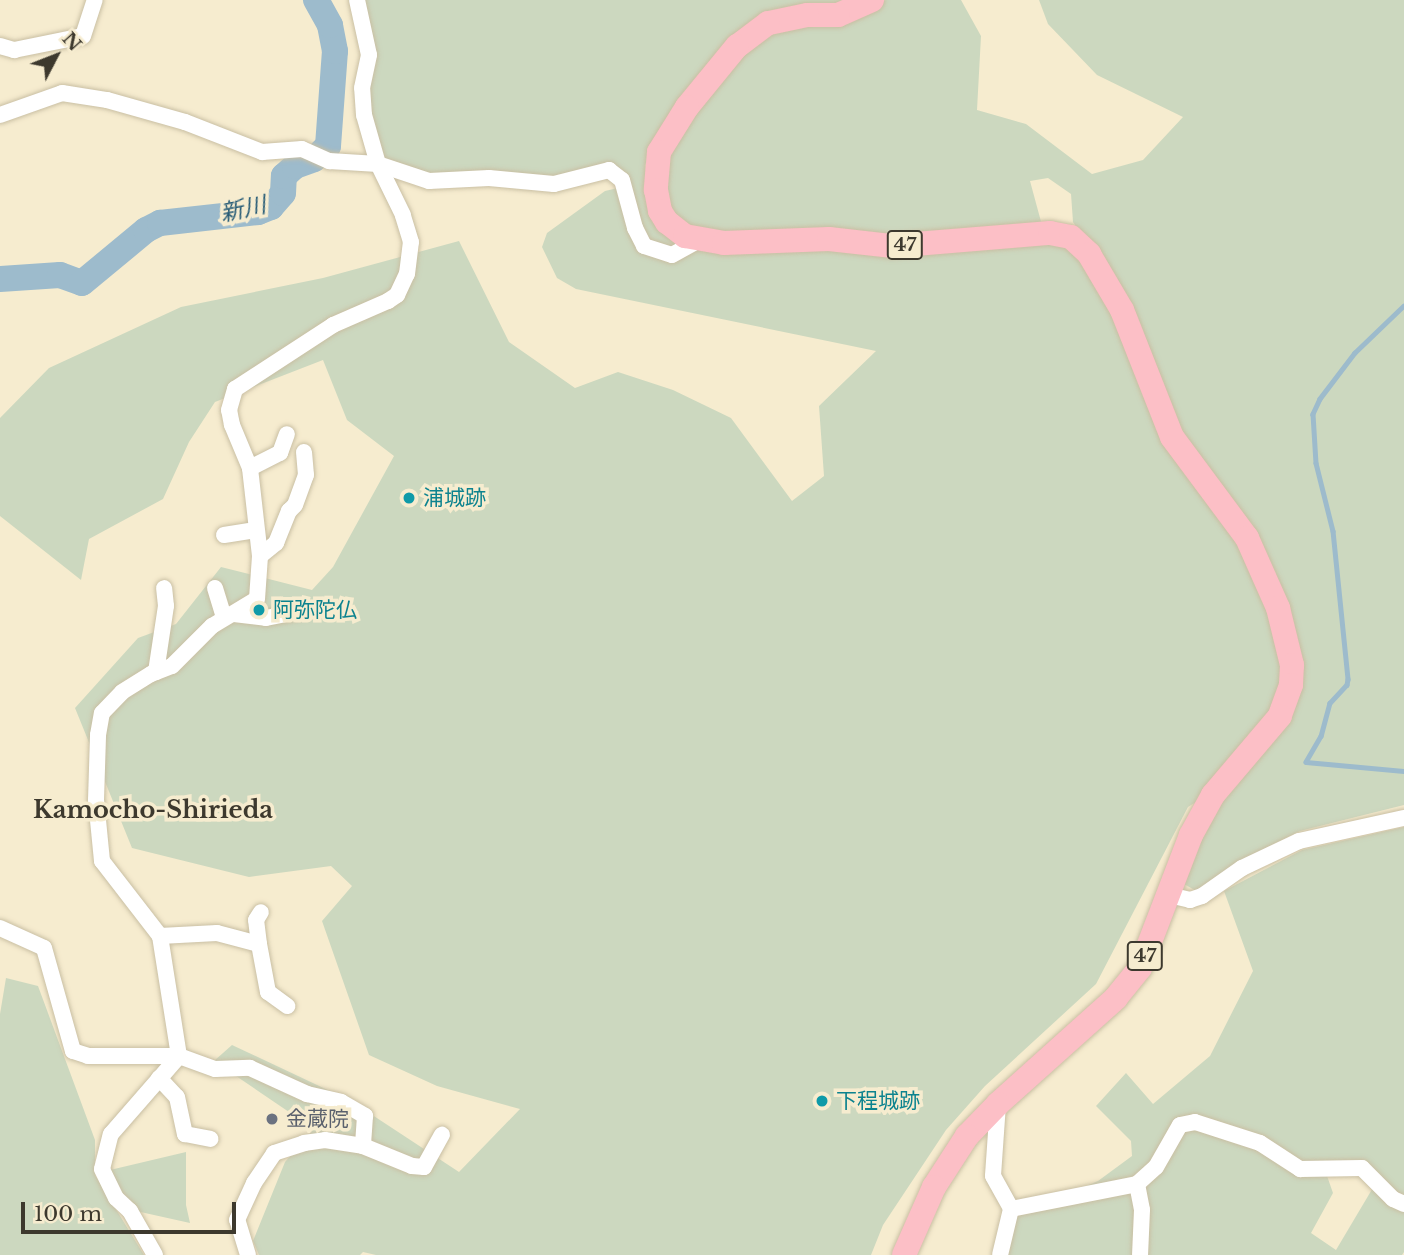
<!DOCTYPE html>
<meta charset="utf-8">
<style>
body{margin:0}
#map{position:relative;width:1404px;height:1255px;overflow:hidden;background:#f6eccf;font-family:"Libre Baskerville","Noto Sans JP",serif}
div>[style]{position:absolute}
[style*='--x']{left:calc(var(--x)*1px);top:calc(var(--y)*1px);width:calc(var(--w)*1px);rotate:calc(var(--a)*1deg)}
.green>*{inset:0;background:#ccd8bf}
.stream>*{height:4.5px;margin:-2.25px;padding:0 2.25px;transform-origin:2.25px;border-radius:2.25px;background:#9dbbcc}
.river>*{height:26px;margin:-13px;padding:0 13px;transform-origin:13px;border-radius:13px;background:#9dbbcc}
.roads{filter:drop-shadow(0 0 2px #c9bfa3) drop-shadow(0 0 2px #c9bfa3)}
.minor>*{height:16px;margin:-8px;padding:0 8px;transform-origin:8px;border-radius:8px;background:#fff}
.primary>*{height:24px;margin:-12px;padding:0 12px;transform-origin:12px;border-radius:12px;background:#fcbfc6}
.dots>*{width:19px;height:19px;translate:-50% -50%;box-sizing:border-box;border:4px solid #f6eccf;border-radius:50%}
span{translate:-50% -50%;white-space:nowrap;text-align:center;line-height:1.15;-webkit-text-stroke:7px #f6eccf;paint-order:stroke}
.shield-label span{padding:2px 5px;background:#f6eccf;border:2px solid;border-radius:5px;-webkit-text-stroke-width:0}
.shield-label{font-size:19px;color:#3d392e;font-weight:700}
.culture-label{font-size:21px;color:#0d838f}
.left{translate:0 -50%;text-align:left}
.worship-label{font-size:21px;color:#5b616d}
.water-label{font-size:23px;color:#255a75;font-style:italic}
.quarter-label{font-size:24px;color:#3d392e;font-weight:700}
.north{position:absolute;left:21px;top:21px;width:70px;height:70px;-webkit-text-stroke:5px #f6eccf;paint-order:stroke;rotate:48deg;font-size:19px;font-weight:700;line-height:28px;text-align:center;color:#3d392e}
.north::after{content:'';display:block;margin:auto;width:24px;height:32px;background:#3d392e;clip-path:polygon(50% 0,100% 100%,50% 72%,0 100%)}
.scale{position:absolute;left:21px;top:1202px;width:215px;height:32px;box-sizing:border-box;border:4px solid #3d392e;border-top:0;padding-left:9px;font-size:21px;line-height:24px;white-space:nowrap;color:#3d392e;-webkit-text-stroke:5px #f6eccf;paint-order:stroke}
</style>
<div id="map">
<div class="green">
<i style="clip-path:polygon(359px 0,856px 0,768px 12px,651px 148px,645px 165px,645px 183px,669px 237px,1057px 238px,1073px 245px,1227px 516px,1273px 614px,1282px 682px,1267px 720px,1196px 802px,1188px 807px,1096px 984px,985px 1086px,946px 1130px,883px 1225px,871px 1255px,376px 1255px,363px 1252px,360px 1255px,259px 1255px,253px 1241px,285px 1162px,314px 1129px,214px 1061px,232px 1045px,351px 1101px,459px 1172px,520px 1109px,437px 1086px,369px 1055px,322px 921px,352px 886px,331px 866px,249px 877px,132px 848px,75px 708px,138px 638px,176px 624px,221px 567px,312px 590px,333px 567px,394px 456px,347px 420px,323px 360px,215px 402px,189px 442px,163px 499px,89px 539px,81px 580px,0 516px,0 418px,49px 368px,181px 307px,323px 278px,459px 241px,509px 342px,575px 388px,618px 372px,673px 390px,731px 418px,792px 501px,824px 476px,819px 406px,876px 351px,576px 289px,557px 278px,542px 247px,547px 233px,605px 191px,618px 188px,623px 177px,430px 178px,382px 163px,368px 113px)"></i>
<i style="clip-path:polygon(886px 0,961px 0,981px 36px,977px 110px,1026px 124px,1092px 174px,1143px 160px,1183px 117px,1097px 75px,1048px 24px,1039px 0,1404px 0,1404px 805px,1300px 831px,1234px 864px,1198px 892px,1184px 884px,1209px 819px,1273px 738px,1299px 649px,1181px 441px,1086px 241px,1073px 222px,1071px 194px,1048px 178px,1030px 181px,1043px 229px,889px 241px,733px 236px,684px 226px,670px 213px,664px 165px,726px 69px,771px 33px)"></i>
<i style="clip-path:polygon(1404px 827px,1404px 1199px,1370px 1167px,1311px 1166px,1196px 1118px,1135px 1180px,1075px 1191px,1098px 1181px,1132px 1156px,1131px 1141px,1096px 1106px,1126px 1073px,1153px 1104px,1210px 1056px,1253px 971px,1224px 891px,1302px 850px)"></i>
<i style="clip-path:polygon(6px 978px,38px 986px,95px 1140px,95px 1175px,144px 1255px,0 1255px,0 1014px)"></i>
<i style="clip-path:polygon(1188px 1126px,1326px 1173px,1333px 1193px,1311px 1233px,1336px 1250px,1374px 1186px,1404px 1209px,1404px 1252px,1402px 1255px,1145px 1255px,1141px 1183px)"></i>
<i style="clip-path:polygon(186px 1152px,186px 1205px,190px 1223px,136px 1211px,119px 1189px,110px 1170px)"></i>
<i style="clip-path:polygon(1133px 1192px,1136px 1255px,1004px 1255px,1016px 1216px)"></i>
</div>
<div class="stream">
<i style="--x:1404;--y:306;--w:68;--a:136.2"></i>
<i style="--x:1355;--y:353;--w:58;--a:127.3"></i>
<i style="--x:1320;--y:399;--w:17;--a:115"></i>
<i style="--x:1313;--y:414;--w:49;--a:86.5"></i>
<i style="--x:1316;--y:463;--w:70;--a:76"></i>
<i style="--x:1333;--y:531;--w:149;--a:84.2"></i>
<i style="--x:1348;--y:679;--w:6;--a:99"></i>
<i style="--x:1347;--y:685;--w:25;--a:133"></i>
<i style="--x:1330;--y:703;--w:34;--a:105"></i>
<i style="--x:1321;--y:736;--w:30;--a:120"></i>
<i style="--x:1306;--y:762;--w:98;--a:5.2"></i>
</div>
<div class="river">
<i style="--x:0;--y:279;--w:60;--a:-3.8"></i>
<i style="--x:60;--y:275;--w:23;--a:20"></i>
<i style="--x:82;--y:283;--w:83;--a:-39.6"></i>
<i style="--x:146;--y:230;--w:16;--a:-27"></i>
<i style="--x:160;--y:223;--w:99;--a:-6.4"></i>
<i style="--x:258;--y:212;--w:14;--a:-21"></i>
<i style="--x:271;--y:207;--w:18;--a:-49"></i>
<i style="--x:283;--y:193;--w:17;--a:-87"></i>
<i style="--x:284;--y:176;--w:15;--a:-42"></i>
<i style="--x:295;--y:166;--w:20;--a:-20"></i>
<i style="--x:314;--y:159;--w:19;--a:-43"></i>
<i style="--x:328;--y:146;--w:95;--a:-85.8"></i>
<i style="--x:335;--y:51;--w:26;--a:-101"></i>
<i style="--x:330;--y:25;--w:29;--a:-119"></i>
</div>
<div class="roads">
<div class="minor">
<i style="--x:0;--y:46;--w:15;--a:16"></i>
<i style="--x:14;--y:50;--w:70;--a:-11.5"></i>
<i style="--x:83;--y:36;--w:38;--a:-72"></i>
<i style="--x:0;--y:115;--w:66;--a:-19.5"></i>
<i style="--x:62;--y:93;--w:46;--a:8.8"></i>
<i style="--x:107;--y:100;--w:81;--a:15.8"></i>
<i style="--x:185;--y:122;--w:83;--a:21.3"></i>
<i style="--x:262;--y:152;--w:40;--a:-4.3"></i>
<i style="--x:302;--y:149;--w:30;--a:24"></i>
<i style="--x:329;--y:161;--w:49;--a:3.5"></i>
<i style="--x:378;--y:164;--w:54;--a:18.4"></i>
<i style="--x:429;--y:181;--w:60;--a:-2.9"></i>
<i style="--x:489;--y:178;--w:65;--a:5.3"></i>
<i style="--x:554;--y:184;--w:57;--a:-14.3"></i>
<i style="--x:609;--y:170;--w:16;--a:38"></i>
<i style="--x:622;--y:180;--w:50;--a:74.8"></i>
<i style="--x:635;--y:228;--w:20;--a:63"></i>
<i style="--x:644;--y:246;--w:29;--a:18"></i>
<i style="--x:672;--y:255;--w:29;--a:-29"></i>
<i style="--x:250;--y:468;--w:34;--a:-27"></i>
<i style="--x:280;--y:453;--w:20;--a:-70"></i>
<i style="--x:224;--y:535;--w:32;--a:-9"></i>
<i style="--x:260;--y:556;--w:21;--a:-39"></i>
<i style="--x:276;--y:543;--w:35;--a:-68"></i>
<i style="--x:289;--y:511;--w:8;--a:-45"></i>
<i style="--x:295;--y:505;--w:32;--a:-70"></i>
<i style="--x:306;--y:475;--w:23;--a:-95"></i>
<i style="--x:215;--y:588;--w:31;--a:73"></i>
<i style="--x:234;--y:614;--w:32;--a:7"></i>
<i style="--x:266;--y:618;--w:41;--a:-11.3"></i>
<i style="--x:156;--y:672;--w:67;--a:-81.4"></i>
<i style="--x:166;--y:606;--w:18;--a:-96"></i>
<i style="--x:1169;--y:895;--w:22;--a:13"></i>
<i style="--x:1190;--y:900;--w:13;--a:-18"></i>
<i style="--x:1202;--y:896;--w:49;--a:-35"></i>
<i style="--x:1242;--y:868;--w:63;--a:-25.3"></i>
<i style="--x:1299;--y:841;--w:107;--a:-12.4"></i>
<i style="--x:0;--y:928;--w:48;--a:24.4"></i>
<i style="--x:44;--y:948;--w:107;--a:74.3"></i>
<i style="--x:73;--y:1051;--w:16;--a:18"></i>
<i style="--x:88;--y:1056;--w:91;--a:0"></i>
<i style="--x:179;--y:1056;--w:38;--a:20"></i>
<i style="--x:215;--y:1069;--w:35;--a:-2"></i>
<i style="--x:250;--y:1068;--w:63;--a:24.5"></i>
<i style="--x:307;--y:1094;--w:35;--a:13"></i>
<i style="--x:341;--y:1102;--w:28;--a:30"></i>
<i style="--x:365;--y:1116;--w:30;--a:94"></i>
<i style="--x:160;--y:936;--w:57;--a:-3"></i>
<i style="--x:217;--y:933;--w:43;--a:14.7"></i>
<i style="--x:259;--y:944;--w:49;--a:79.4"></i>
<i style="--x:268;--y:992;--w:24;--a:36"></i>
<i style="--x:259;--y:944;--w:24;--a:-97"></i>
<i style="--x:256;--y:920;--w:9;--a:-58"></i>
<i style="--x:179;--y:1056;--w:121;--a:-99"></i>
<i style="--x:160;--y:936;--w:95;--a:-127.7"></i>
<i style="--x:102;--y:861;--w:61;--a:-95.6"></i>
<i style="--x:96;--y:800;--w:65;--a:-88.2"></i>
<i style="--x:98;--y:735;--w:22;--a:-80"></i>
<i style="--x:102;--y:713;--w:29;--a:-46"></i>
<i style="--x:122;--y:692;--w:34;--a:-32"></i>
<i style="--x:151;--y:674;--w:22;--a:-21"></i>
<i style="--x:172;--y:666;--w:57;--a:-45"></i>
<i style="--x:212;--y:626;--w:52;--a:-31"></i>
<i style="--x:257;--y:599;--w:43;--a:-86"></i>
<i style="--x:260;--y:556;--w:89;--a:-96.5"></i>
<i style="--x:250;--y:468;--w:47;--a:-112.7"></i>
<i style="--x:232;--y:425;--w:15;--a:-101"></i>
<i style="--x:229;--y:410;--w:22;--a:-74"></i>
<i style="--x:235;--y:389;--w:117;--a:-33.1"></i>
<i style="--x:333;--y:325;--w:60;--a:-23.6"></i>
<i style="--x:388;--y:301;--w:11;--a:-34"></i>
<i style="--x:397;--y:295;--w:23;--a:-65"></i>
<i style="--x:407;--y:274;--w:32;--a:-83"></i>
<i style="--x:411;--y:242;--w:28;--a:-107"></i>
<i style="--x:403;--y:215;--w:57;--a:-116.1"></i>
<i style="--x:378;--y:164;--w:51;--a:-105.9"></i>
<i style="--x:364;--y:115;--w:27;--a:-94"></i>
<i style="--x:362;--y:88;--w:34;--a:-78"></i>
<i style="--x:369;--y:55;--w:56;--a:-102.3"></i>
<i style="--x:159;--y:1078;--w:26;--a:47"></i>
<i style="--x:177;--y:1097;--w:38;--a:78"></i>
<i style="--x:185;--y:1134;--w:26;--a:11"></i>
<i style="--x:998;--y:1104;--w:72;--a:94"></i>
<i style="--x:993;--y:1176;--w:38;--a:61"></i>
<i style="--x:1011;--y:1209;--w:47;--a:103.4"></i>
<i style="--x:1137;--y:1184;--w:26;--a:79"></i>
<i style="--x:1142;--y:1210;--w:45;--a:92.5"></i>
<i style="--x:1011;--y:1209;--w:128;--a:-11.2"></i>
<i style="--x:1137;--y:1184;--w:25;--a:-42"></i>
<i style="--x:1156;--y:1167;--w:48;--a:-60.3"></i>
<i style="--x:1180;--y:1125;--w:15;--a:-11"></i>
<i style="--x:1195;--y:1122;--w:68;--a:17.9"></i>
<i style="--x:1260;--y:1143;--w:48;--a:33"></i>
<i style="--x:1300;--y:1169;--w:62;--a:-0.9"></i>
<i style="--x:1362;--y:1168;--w:44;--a:45"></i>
<i style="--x:1393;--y:1199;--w:12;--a:24"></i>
<i style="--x:155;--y:1255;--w:51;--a:-119.6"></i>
<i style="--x:130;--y:1211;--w:19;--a:-137"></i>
<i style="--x:116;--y:1198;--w:32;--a:-116"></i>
<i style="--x:102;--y:1169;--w:36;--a:-76"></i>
<i style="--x:111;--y:1134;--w:103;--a:-48.9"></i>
<i style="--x:248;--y:1255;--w:37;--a:-107"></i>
<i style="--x:237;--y:1220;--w:41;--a:-65.3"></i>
<i style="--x:254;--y:1183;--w:36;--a:-56"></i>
<i style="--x:274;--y:1153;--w:32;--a:-18"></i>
<i style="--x:304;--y:1143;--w:21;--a:-8"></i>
<i style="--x:325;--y:1140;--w:38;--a:9"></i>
<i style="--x:363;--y:1146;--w:53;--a:22.2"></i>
<i style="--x:412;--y:1166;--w:12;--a:5"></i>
<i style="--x:424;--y:1167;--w:37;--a:-61"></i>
</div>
<div class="primary">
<i style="--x:872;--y:0;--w:37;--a:156"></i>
<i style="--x:838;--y:15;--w:31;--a:180"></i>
<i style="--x:807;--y:15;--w:40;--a:168"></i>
<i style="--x:768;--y:23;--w:39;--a:143"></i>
<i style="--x:737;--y:46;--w:79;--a:129.3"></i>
<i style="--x:687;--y:107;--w:53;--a:121.9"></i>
<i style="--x:659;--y:152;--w:38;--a:95"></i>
<i style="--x:656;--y:190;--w:21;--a:79"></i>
<i style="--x:660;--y:211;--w:13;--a:58"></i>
<i style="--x:667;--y:222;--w:23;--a:38"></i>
<i style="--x:685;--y:236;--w:40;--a:10"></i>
<i style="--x:724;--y:243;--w:105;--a:-2.2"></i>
<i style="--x:829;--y:239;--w:62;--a:6.4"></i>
<i style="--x:891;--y:246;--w:160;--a:-4.7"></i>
<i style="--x:1050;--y:233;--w:21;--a:11"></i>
<i style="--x:1071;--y:237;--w:25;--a:43"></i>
<i style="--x:1089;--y:254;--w:65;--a:59.5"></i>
<i style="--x:1122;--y:310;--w:136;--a:68.5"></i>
<i style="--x:1172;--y:437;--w:126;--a:53.4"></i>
<i style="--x:1247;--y:538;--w:77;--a:66.1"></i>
<i style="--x:1278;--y:608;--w:59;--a:76.2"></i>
<i style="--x:1292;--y:665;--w:20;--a:93"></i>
<i style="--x:1291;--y:685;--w:33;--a:110"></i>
<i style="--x:1280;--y:716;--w:104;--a:130.3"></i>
<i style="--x:1213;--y:795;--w:46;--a:118.8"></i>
<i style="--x:1191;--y:835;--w:142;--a:111"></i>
<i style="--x:1140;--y:968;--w:38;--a:129"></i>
<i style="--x:1116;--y:998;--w:159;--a:138.1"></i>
<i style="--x:998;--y:1104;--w:45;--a:134.1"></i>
<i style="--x:967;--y:1136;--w:61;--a:122.9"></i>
<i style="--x:934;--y:1187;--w:74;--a:113.8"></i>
</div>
</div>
<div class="dots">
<i style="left:409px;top:498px;background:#0f9aa8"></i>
<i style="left:259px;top:610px;background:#0f9aa8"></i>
<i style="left:822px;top:1101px;background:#0f9aa8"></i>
<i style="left:272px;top:1119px;background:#6b7280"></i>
</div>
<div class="shield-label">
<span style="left:905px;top:245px">47</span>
<span style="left:1145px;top:956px">47</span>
</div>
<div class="culture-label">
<span class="left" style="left:423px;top:498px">浦城跡</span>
<span class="left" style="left:273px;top:610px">阿弥陀仏</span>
<span class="left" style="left:836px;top:1101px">下程城跡</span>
</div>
<div class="worship-label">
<span class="left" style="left:286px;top:1119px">金蔵院</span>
</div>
<div class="water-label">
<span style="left:243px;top:209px;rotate:-12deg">新川</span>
</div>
<div class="quarter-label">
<span style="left:153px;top:810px">Kamocho-Shirieda</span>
</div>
<div class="north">N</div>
<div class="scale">100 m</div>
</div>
